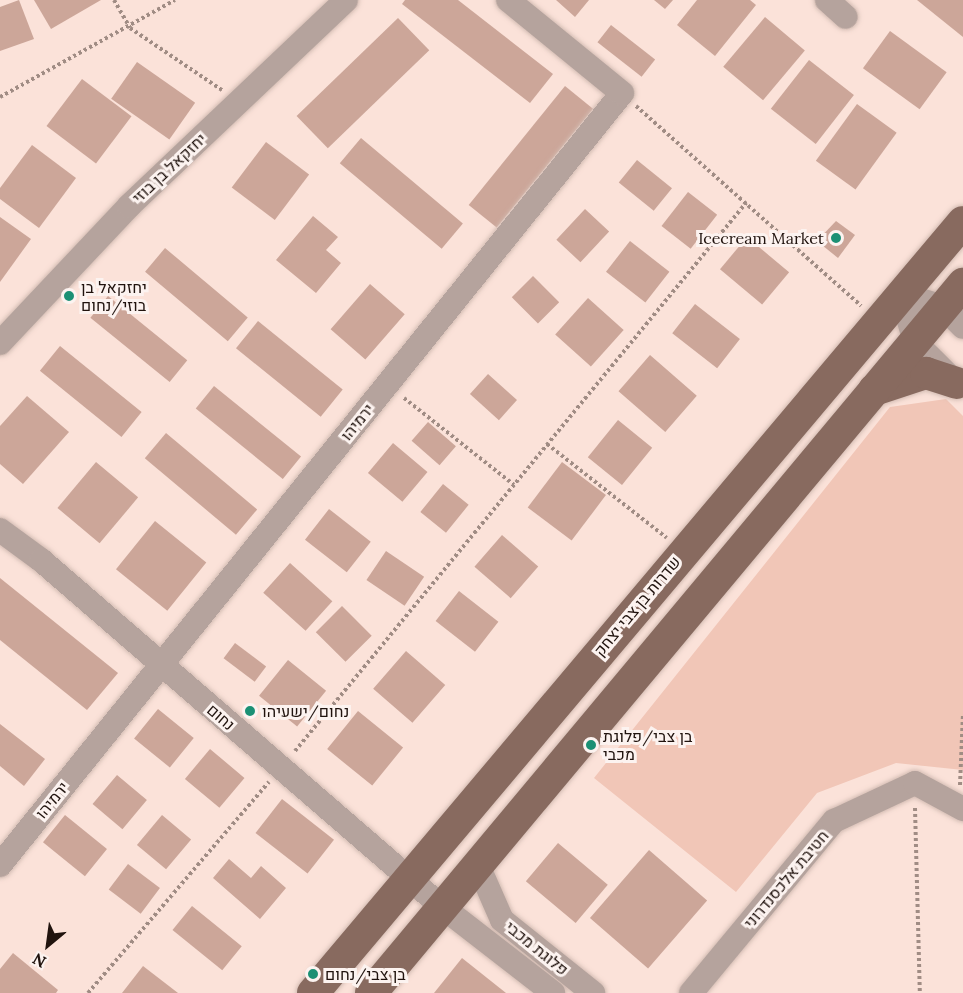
<!DOCTYPE html>
<meta charset="utf-8">
<style>
body{margin:0}
#map{position:relative;width:963px;height:993px;overflow:hidden;background:#fbe2d9;font-family:Lora,Heebo,serif}
div>[style]{position:absolute}
[style*='--x']{left:calc(var(--x)*1px);top:calc(var(--y)*1px);width:calc(var(--w)*1px);rotate:calc(var(--a)*1deg)}
.green>*{inset:0;background:#f1c6b7}
.building>*{inset:0;background:#cca699;transform-origin:0 0}
.path>*{height:4px;margin-top:-2px;transform-origin:0;background:repeating-linear-gradient(90deg,#a08c84 0 3px,transparent 0 6px)}
.roads{filter:drop-shadow(0 0 2px #d4bdb4) drop-shadow(0 0 2px #d4bdb4)}
.minor>*{height:24px;margin:-12px;padding:0 12px;transform-origin:12px;border-radius:12px;background:#b5a39d}
.major>*{height:32px;margin:-16px;padding:0 16px;transform-origin:16px;border-radius:16px;background:#886a5f}
.dots>*{width:16px;height:16px;translate:-50% -50%;box-sizing:border-box;border:3px solid #fcf3f0;border-radius:50%}
span{translate:-50% -50%;white-space:nowrap;text-align:center;line-height:1.15;-webkit-text-stroke:6px #fcf3f0;paint-order:stroke}
.street-label{font-size:16px;color:#20130e}
.poi-label{font-size:16px;color:#20130e}
.right{translate:-100% -50%;text-align:right}
.left{translate:0 -50%;text-align:left}
.north{position:absolute;left:18px;top:915px;width:60px;height:60px;-webkit-text-stroke:4px #fcf3f0;paint-order:stroke;rotate:209deg;font-size:16px;font-weight:700;line-height:24px;text-align:center;color:#20130e}
.north::after{content:'';display:block;margin:auto;width:21px;height:27px;background:#20130e;clip-path:polygon(50% 0,100% 100%,50% 72%,0 100%)}
</style>
<div id="map">
<div class="green">
<i style="clip-path:polygon(946px 399px,963px 416px,963px 770px,896px 763px,817px 793px,736px 892px,594px 778px,890px 407px)"></i>
</div>
<div class="building">
<i style="clip-path:polygon(19px 0,34px 39px,0 51px,0 7px)"></i>
<i style="clip-path:polygon(34px 0,101px 0,51px 29px)"></i>
<i style="clip-path:polygon(405px 0,458px 0,553px 74px,530px 103px,402px 4px)"></i>
<i style="clip-path:polygon(556px 0,589px 0,575px 17px)"></i>
<i style="clip-path:polygon(654px 0,673px 0,665px 9px)"></i>
<i style="clip-path:polygon(697px 0,750px 0,756px 5px,715px 56px,677px 25px)"></i>
<i style="clip-path:polygon(917px 0,963px 0,963px 37px)"></i>
<i style="left:765px;top:17px;width:52px;height:65px;rotate:40deg"></i>
<i style="left:398px;top:18px;width:45px;height:141px;rotate:46deg"></i>
<i style="left:611px;top:25px;width:56px;height:22px;rotate:38deg"></i>
<i style="left:890px;top:31px;width:70px;height:46px;rotate:36deg"></i>
<i style="left:809px;top:60px;width:57px;height:62px;rotate:38deg"></i>
<i style="left:137px;top:62px;width:71px;height:45px;rotate:35deg"></i>
<i style="left:82px;top:79px;width:62px;height:59px;rotate:37deg"></i>
<i style="left:565px;top:86px;width:36px;height:153px;rotate:39deg"></i>
<i style="left:857px;top:104px;width:49px;height:70px;rotate:36deg"></i>
<i style="left:361px;top:138px;width:133px;height:33px;rotate:40deg"></i>
<i style="left:266px;top:142px;width:54px;height:57px;rotate:37deg"></i>
<i style="clip-path:polygon(32px 145px,76px 178px,39px 228px,0 199px,0 188px)"></i>
<i style="left:637px;top:160px;width:45px;height:29px;rotate:39deg"></i>
<i style="left:688px;top:192px;width:37px;height:43px;rotate:38deg"></i>
<i style="left:585px;top:209px;width:33px;height:42px;rotate:43deg"></i>
<i style="clip-path:polygon(313px 216px,338px 237px,326px 250px,341px 263px,316px 293px,276px 260px)"></i>
<i style="clip-path:polygon(0 217px,31px 239px,0 282px)"></i>
<i style="clip-path:polygon(836px 221px,855px 235px,838px 258px,817px 241px)"></i>
<i style="left:747px;top:237px;width:55px;height:42px;rotate:40deg"></i>
<i style="left:630px;top:241px;width:50px;height:39px;rotate:38deg"></i>
<i style="left:165px;top:248px;width:108px;height:31px;rotate:40deg"></i>
<i style="left:533px;top:276px;width:37px;height:30px;rotate:45deg"></i>
<i style="left:370px;top:284px;width:46px;height:60px;rotate:41deg"></i>
<i style="left:108px;top:296px;width:102px;height:28px;rotate:39deg"></i>
<i style="left:588px;top:298px;width:48px;height:49px;rotate:42deg"></i>
<i style="left:695px;top:304px;width:57px;height:37px;rotate:38deg"></i>
<i style="left:258px;top:321px;width:109px;height:35px;rotate:39deg"></i>
<i style="left:60px;top:346px;width:105px;height:32px;rotate:39deg"></i>
<i style="left:650px;top:355px;width:62px;height:48px;rotate:41deg"></i>
<i style="left:488px;top:374px;width:39px;height:27px;rotate:42deg"></i>
<i style="left:214px;top:386px;width:112px;height:29px;rotate:39deg"></i>
<i style="clip-path:polygon(27px 396px,69px 432px,23px 484px,0 464px,0 426px)"></i>
<i style="left:618px;top:420px;width:44px;height:48px;rotate:39deg"></i>
<i style="left:428px;top:422px;width:37px;height:25px;rotate:41deg"></i>
<i style="left:166px;top:433px;width:119px;height:33px;rotate:40deg"></i>
<i style="left:393px;top:443px;width:45px;height:39px;rotate:40deg"></i>
<i style="left:96px;top:462px;width:55px;height:60px;rotate:40deg"></i>
<i style="left:562px;top:462px;width:55px;height:57px;rotate:37deg"></i>
<i style="left:443px;top:484px;width:33px;height:36px;rotate:39deg"></i>
<i style="left:329px;top:509px;width:53px;height:39px;rotate:38deg"></i>
<i style="left:155px;top:521px;width:66px;height:62px;rotate:39deg"></i>
<i style="left:502px;top:535px;width:48px;height:42px;rotate:41deg"></i>
<i style="left:386px;top:551px;width:46px;height:35px;rotate:34deg"></i>
<i style="left:290px;top:563px;width:57px;height:40px;rotate:42deg"></i>
<i style="clip-path:polygon(0 578px,118px 673px,87px 710px,0 640px)"></i>
<i style="left:459px;top:591px;width:50px;height:38px;rotate:38deg"></i>
<i style="left:342px;top:606px;width:42px;height:37px;rotate:45deg"></i>
<i style="left:235px;top:643px;width:39px;height:19px;rotate:37deg"></i>
<i style="left:406px;top:651px;width:52px;height:50px;rotate:41deg"></i>
<i style="left:288px;top:660px;width:49px;height:46px;rotate:39deg"></i>
<i style="left:158px;top:709px;width:46px;height:38px;rotate:39deg"></i>
<i style="left:358px;top:711px;width:58px;height:49px;rotate:39deg"></i>
<i style="clip-path:polygon(0 724px,45px 759px,24px 786px,0 766px)"></i>
<i style="left:210px;top:749px;width:45px;height:39px;rotate:40deg"></i>
<i style="left:117px;top:775px;width:39px;height:38px;rotate:40deg"></i>
<i style="left:282px;top:799px;width:66px;height:43px;rotate:38deg"></i>
<i style="left:65px;top:815px;width:54px;height:35px;rotate:39deg"></i>
<i style="left:162px;top:815px;width:38px;height:39px;rotate:40deg"></i>
<i style="left:558px;top:843px;width:65px;height:50px;rotate:40deg"></i>
<i style="left:649px;top:850px;width:77px;height:90px;rotate:41deg"></i>
<i style="clip-path:polygon(229px 859px,251px 878px,261px 866px,286px 888px,260px 919px,213px 878px)"></i>
<i style="left:128px;top:864px;width:40px;height:32px;rotate:37deg"></i>
<i style="left:192px;top:906px;width:64px;height:31px;rotate:39deg"></i>
<i style="clip-path:polygon(13px 953px,58px 990px,56px 993px,0 993px,0 969px)"></i>
<i style="clip-path:polygon(462px 958px,506px 993px,434px 993px)"></i>
<i style="clip-path:polygon(143px 966px,178px 993px,122px 993px)"></i>
</div>
<div class="path">
<i style="--x:114;--y:0;--w:32;--a:60"></i>
<i style="--x:130;--y:28;--w:111;--a:34"></i>
<i style="--x:0;--y:97;--w:200;--a:-29"></i>
<i style="--x:636;--y:106;--w:301;--a:41.6"></i>
<i style="--x:404;--y:398;--w:140;--a:38.3"></i>
<i style="--x:547;--y:444;--w:152;--a:38.1"></i>
<i style="--x:295;--y:751;--w:710;--a:-50.55"></i>
<i style="--x:960;--y:785;--w:71;--a:-87.6"></i>
<i style="--x:915;--y:808;--w:185;--a:88.5"></i>
<i style="--x:88;--y:993;--w:278;--a:-49.4"></i>
</div>
<div class="roads">
<div class="minor">
<i style="--x:827;--y:0;--w:25;--a:42"></i>
<i style="--x:901;--y:294;--w:50;--a:73.7"></i>
<i style="--x:915;--y:342;--w:57;--a:45"></i>
<i style="--x:901;--y:294;--w:44;--a:17.2"></i>
<i style="--x:943;--y:307;--w:28;--a:45"></i>
<i style="--x:0;--y:343;--w:188;--a:-46.7"></i>
<i style="--x:129;--y:206;--w:299;--a:-43.5"></i>
<i style="--x:0;--y:530;--w:51;--a:36.2"></i>
<i style="--x:41;--y:560;--w:529;--a:40.86"></i>
<i style="--x:441;--y:906;--w:142;--a:37.8"></i>
<i style="--x:477;--y:863;--w:62;--a:66.3"></i>
<i style="--x:502;--y:920;--w:117;--a:38.7"></i>
<i style="--x:0;--y:865;--w:991;--a:-51.14"></i>
<i style="--x:622;--y:93;--w:147;--a:-140.8"></i>
<i style="--x:691;--y:993;--w:224;--a:-50.3"></i>
<i style="--x:834;--y:821;--w:89;--a:-25.1"></i>
<i style="--x:915;--y:783;--w:55;--a:28.4"></i>
</div>
<div class="major">
<i style="--x:874;--y:390;--w:55;--a:-18.1"></i>
<i style="--x:926;--y:373;--w:32;--a:18"></i>
<i style="--x:313;--y:993;--w:1008;--a:-49.87"></i>
<i style="--x:371;--y:993;--w:924;--a:-50.14"></i>
</div>
</div>
<div class="dots">
<i style="left:836px;top:238px;background:#1b9074"></i>
<i style="left:69px;top:296px;background:#1b9074"></i>
<i style="left:250px;top:711px;background:#1b9074"></i>
<i style="left:591px;top:745px;background:#1b9074"></i>
<i style="left:313px;top:974px;background:#1b9074"></i>
</div>
<div class="street-label">
<span style="left:169px;top:168px;rotate:-43deg">יחזקאל בן בוזי</span>
<span style="left:357px;top:422px;rotate:-51deg">ירמיהו</span>
<span style="left:637px;top:606px;rotate:-50deg">שדרות בן צבי יצחק</span>
<span style="left:221px;top:717px;rotate:41deg">נחום</span>
<span style="left:52px;top:800px;rotate:-51deg">ירמיהו</span>
<span style="left:786px;top:879px;rotate:-50deg">חטיבת אלכסנדרוני</span>
<span style="left:537px;top:948px;rotate:39deg">פלוגת מכבי</span>
</div>
<div class="poi-label">
<span class="right" style="left:824px;top:238px">Icecream Market</span>
<span class="left" style="left:81px;top:296px">יחזקאל בן<br>בוזי/נחום</span>
<span class="left" style="left:262px;top:711px">נחום/ישעיהו</span>
<span class="left" style="left:603px;top:745px">בן צבי/פלוגת<br>מכבי</span>
<span class="left" style="left:325px;top:974px">בן צבי/נחום</span>
</div>
<div class="north">N</div>
</div>
